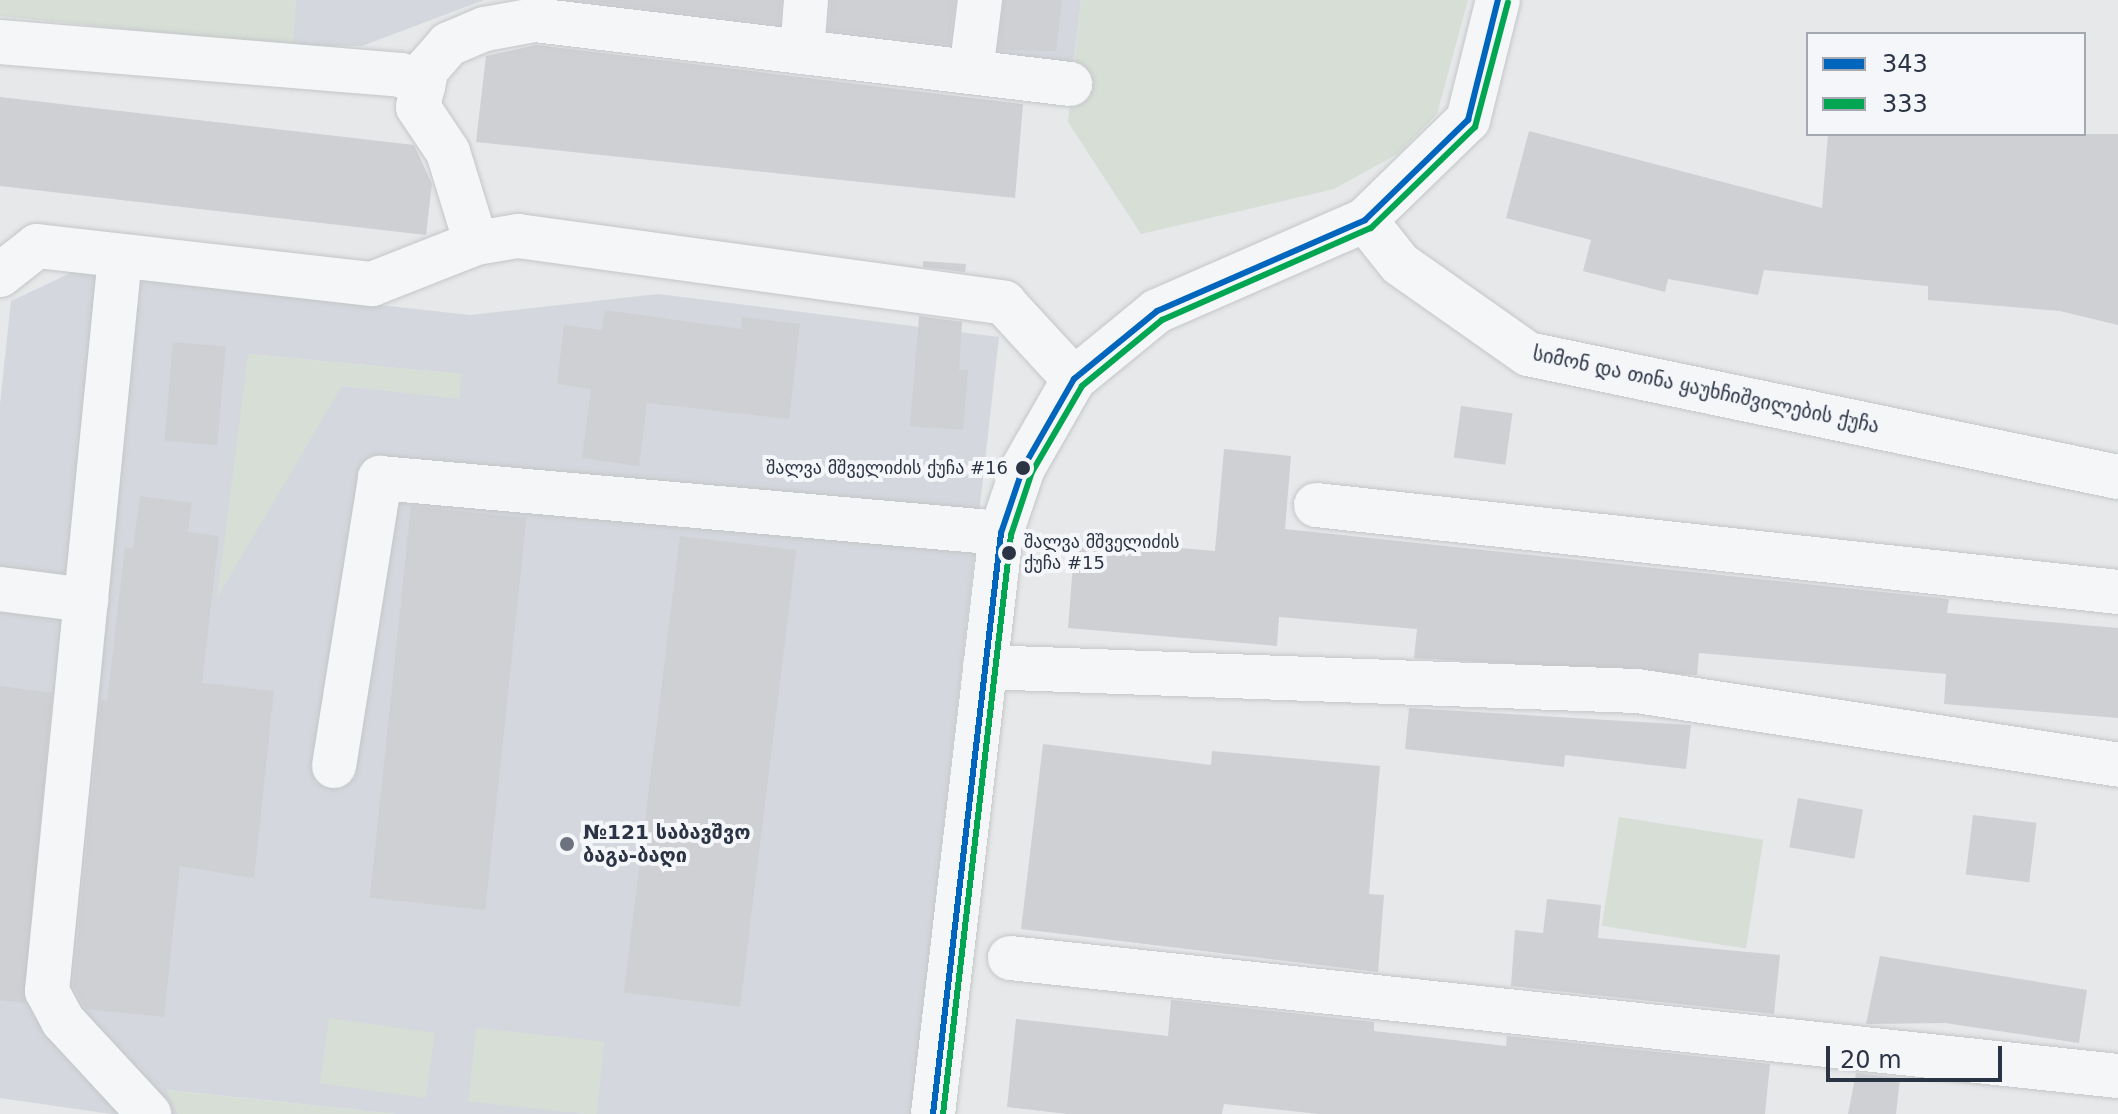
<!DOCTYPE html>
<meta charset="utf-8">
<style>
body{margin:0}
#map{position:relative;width:2118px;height:1114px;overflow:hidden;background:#e6e8ea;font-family:"DejaVu Sans","Noto Sans Georgian",sans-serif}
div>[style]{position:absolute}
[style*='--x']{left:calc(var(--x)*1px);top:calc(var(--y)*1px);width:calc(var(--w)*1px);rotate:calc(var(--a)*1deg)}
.built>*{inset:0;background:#d4d7dd}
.green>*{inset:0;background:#d6ded6;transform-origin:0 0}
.building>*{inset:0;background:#ced0d3;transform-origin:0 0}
.roads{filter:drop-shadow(0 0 2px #c4c6c8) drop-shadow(0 0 2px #c4c6c8)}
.minor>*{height:44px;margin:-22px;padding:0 22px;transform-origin:22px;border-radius:22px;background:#f5f6f7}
.bus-1>*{height:6px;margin:-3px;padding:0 3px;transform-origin:3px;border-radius:3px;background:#0065bd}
.bus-2>*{height:6px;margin:-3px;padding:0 3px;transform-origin:3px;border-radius:3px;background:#00a651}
.dots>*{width:22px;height:22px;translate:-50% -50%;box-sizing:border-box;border:4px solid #f4f6f9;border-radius:50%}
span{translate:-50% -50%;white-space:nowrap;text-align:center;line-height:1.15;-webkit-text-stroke:8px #f4f6f9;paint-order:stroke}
.bus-label{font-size:18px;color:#2b3445}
.right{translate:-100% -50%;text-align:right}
.left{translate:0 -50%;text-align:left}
.street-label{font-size:20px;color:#2b3445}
.poi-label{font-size:20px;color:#2b3445;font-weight:700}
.legend{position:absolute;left:1806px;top:32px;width:280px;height:104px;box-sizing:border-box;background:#f4f6f9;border:2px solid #a4a8b1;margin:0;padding:10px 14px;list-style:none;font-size:24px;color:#2b3445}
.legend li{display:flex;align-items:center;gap:16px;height:40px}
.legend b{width:40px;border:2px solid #a4a8b1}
.scale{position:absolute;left:1826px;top:1046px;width:176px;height:36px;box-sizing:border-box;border:4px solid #2b3445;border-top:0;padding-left:10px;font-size:24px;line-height:28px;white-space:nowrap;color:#2b3445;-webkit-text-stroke:6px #f4f6f9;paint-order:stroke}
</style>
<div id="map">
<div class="built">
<i style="clip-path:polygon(296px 0,484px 0,362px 46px,292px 46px)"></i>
<i style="clip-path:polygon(540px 0,1081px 0,1073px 70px)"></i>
<i style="clip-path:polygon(evenodd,75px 271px,470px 315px,658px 294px,999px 337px,911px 1114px,396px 1114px,167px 1090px,178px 1114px,111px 1114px,0 1098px,0 404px,11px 301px,75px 271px,248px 354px,461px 374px,459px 398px,342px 386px,248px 354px)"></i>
</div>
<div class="green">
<i style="clip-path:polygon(0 0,296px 0,292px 46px,0 16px)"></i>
<i style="clip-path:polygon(1081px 0,1468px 0,1437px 114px,1399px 153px,1334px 189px,1141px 234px,1068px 122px)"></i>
<i style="clip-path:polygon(248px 354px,462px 374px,459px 399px,342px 386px,217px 598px)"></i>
<i style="left:1619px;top:817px;width:146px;height:110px;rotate:9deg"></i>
<i style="left:329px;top:1018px;width:107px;height:66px;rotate:8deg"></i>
<i style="left:476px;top:1028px;width:129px;height:74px;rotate:6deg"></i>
<i style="clip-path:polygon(166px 1090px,396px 1114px,178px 1114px)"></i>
</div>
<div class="building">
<i style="clip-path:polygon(578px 0,781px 0,779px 24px)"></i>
<i style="clip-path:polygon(831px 0,955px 0,949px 44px,829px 30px)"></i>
<i style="clip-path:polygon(1004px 0,1062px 0,1056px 51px,999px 50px)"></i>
<i style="clip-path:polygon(536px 45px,1023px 104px,1015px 198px,476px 142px,486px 56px)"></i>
<i style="clip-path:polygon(0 97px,414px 145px,432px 184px,426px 235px,0 186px)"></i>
<i style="clip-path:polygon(1529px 131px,1822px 208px,1828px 134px,2118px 134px,2118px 325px,2060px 311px,1928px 300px,1928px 286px,1764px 270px,1758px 295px,1668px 279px,1665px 292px,1583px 271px,1591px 240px,1506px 218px)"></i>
<i style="clip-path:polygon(923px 261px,966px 264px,965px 272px,923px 267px)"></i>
<i style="clip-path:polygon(605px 310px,741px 329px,742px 317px,800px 324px,789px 419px,647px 403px,639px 466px,582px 458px,591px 389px,557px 384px,564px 325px,602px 330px)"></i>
<i style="clip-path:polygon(919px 316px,962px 322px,959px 370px,968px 370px,963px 430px,910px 426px)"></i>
<i style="left:173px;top:342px;width:53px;height:99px;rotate:5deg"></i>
<i style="left:1461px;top:406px;width:52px;height:52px;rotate:8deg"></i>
<i style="clip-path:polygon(1224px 449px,1291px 456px,1285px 529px,1949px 599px,1947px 613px,2118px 628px,2118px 718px,1944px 704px,1946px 674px,1699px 653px,1697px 675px,1414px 658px,1417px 629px,1279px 617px,1277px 646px,1068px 628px,1075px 539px,1215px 551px)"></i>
<i style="clip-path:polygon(140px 496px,192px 503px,188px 532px,219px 536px,202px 683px,274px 691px,254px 878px,180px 866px,164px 1017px,86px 1009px,73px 986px,101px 700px,107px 701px,125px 547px,133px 549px)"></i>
<i style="left:411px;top:506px;width:116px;height:394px;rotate:6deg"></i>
<i style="left:680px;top:536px;width:117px;height:460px;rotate:7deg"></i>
<i style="clip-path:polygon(0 686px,52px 693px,25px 1003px,0 1000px)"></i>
<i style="clip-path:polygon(1409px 708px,1691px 725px,1686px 769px,1565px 755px,1564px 767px,1405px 749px)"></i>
<i style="clip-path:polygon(1043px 744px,1211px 765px,1212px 751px,1380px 766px,1369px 894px,1384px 895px,1378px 972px,1021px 929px)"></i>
<i style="left:1798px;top:798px;width:66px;height:50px;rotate:10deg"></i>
<i style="left:1973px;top:815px;width:64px;height:60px;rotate:7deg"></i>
<i style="clip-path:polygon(1547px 899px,1601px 905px,1598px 938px,1780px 955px,1774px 1014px,1511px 986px,1515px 930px,1543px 933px)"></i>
<i style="clip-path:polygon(1880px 956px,2087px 990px,2079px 1043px,1945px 1023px,1866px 1024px)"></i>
<i style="clip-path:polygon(1171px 1000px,1374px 1022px,1374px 1031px,1506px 1046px,1507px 1036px,1770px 1064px,1765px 1114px,1319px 1114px,1224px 1104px,1222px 1114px,1067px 1114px,1007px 1107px,1016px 1019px,1168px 1036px)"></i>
<i style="clip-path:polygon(1856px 1073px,1900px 1078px,1896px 1114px,1848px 1114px)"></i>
</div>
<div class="roads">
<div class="minor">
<i style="--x:0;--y:42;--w:402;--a:4.7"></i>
<i style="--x:401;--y:75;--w:25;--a:27"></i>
<i style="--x:802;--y:52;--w:52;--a:-85.6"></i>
<i style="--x:971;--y:72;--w:73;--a:-82.9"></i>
<i style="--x:1365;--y:220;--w:56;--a:51.5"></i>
<i style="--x:1400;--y:264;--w:156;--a:35.1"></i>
<i style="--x:1528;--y:354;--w:603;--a:11.78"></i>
<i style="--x:476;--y:243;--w:95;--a:-107.1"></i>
<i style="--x:448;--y:152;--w:54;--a:-123.7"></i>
<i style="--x:418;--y:107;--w:39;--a:-77"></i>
<i style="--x:427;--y:69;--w:33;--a:-49"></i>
<i style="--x:449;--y:44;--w:39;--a:-23"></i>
<i style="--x:485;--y:29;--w:51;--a:-10.2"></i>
<i style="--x:535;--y:20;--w:539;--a:6.82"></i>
<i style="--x:120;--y:257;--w:738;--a:95.68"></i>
<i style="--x:47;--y:991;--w:34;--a:62"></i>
<i style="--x:63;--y:1021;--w:127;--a:47.2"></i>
<i style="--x:0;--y:275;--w:47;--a:-38.1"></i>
<i style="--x:37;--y:246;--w:337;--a:6.5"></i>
<i style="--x:372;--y:284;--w:112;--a:-21.5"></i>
<i style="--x:476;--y:243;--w:43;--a:-9.5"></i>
<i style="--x:518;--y:236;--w:491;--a:7.8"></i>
<i style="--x:1004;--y:303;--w:103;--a:47.4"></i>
<i style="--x:1316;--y:505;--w:807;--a:6.19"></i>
<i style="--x:0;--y:589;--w:87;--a:7.3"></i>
<i style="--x:985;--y:667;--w:652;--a:2.11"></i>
<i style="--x:1637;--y:691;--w:487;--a:8.7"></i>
<i style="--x:334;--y:766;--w:292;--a:-80.9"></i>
<i style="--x:380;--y:478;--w:623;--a:5.06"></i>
<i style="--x:1010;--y:958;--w:1114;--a:6.08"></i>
<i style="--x:933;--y:1114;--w:585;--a:-83.32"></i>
<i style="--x:1001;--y:533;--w:69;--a:-71.3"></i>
<i style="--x:1023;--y:468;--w:103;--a:-60.2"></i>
<i style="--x:1074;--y:379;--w:107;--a:-39.3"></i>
<i style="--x:1157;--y:311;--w:227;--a:-23.6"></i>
<i style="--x:1365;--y:220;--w:144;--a:-44.2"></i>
<i style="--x:1468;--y:120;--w:124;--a:-76"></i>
</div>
</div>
<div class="bus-1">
<i style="--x:933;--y:1114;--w:585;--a:-83.32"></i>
<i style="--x:1001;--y:533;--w:69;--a:-71.3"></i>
<i style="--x:1023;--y:468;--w:103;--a:-60.2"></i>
<i style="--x:1074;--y:379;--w:107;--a:-39.3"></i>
<i style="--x:1157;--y:311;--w:227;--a:-23.6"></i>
<i style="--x:1365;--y:220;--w:144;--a:-44.2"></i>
<i style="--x:1468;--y:120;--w:124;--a:-76"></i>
</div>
<div class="bus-2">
<i style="--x:943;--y:1114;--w:583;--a:-83.3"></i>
<i style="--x:1011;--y:535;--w:66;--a:-71.6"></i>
<i style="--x:1032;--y:472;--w:99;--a:-59.8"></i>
<i style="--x:1082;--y:386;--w:104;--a:-39.5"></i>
<i style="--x:1162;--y:320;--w:228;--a:-23.8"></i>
<i style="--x:1371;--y:228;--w:145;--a:-44.2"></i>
<i style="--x:1475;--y:127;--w:129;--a:-75.2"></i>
</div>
<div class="dots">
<i style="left:1023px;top:468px;background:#2b3445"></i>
<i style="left:1009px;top:553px;background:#2b3445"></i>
<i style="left:567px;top:844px;background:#6c737f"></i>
</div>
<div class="bus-label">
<span class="right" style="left:1008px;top:468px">შალვა მშველიძის ქუჩა #16</span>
<span class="left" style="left:1024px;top:553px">შალვა მშველიძის<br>ქუჩა #15</span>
</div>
<div class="street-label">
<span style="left:1706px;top:390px;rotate:12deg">სიმონ და თინა ყაუხჩიშვილების ქუჩა</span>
</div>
<div class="poi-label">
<span class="left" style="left:583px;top:844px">№121 საბავშვო<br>ბაგა-ბაღი</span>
</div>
<ul class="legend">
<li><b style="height:10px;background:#0065bd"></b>343</li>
<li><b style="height:10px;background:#00a651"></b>333</li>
</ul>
<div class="scale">20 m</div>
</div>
